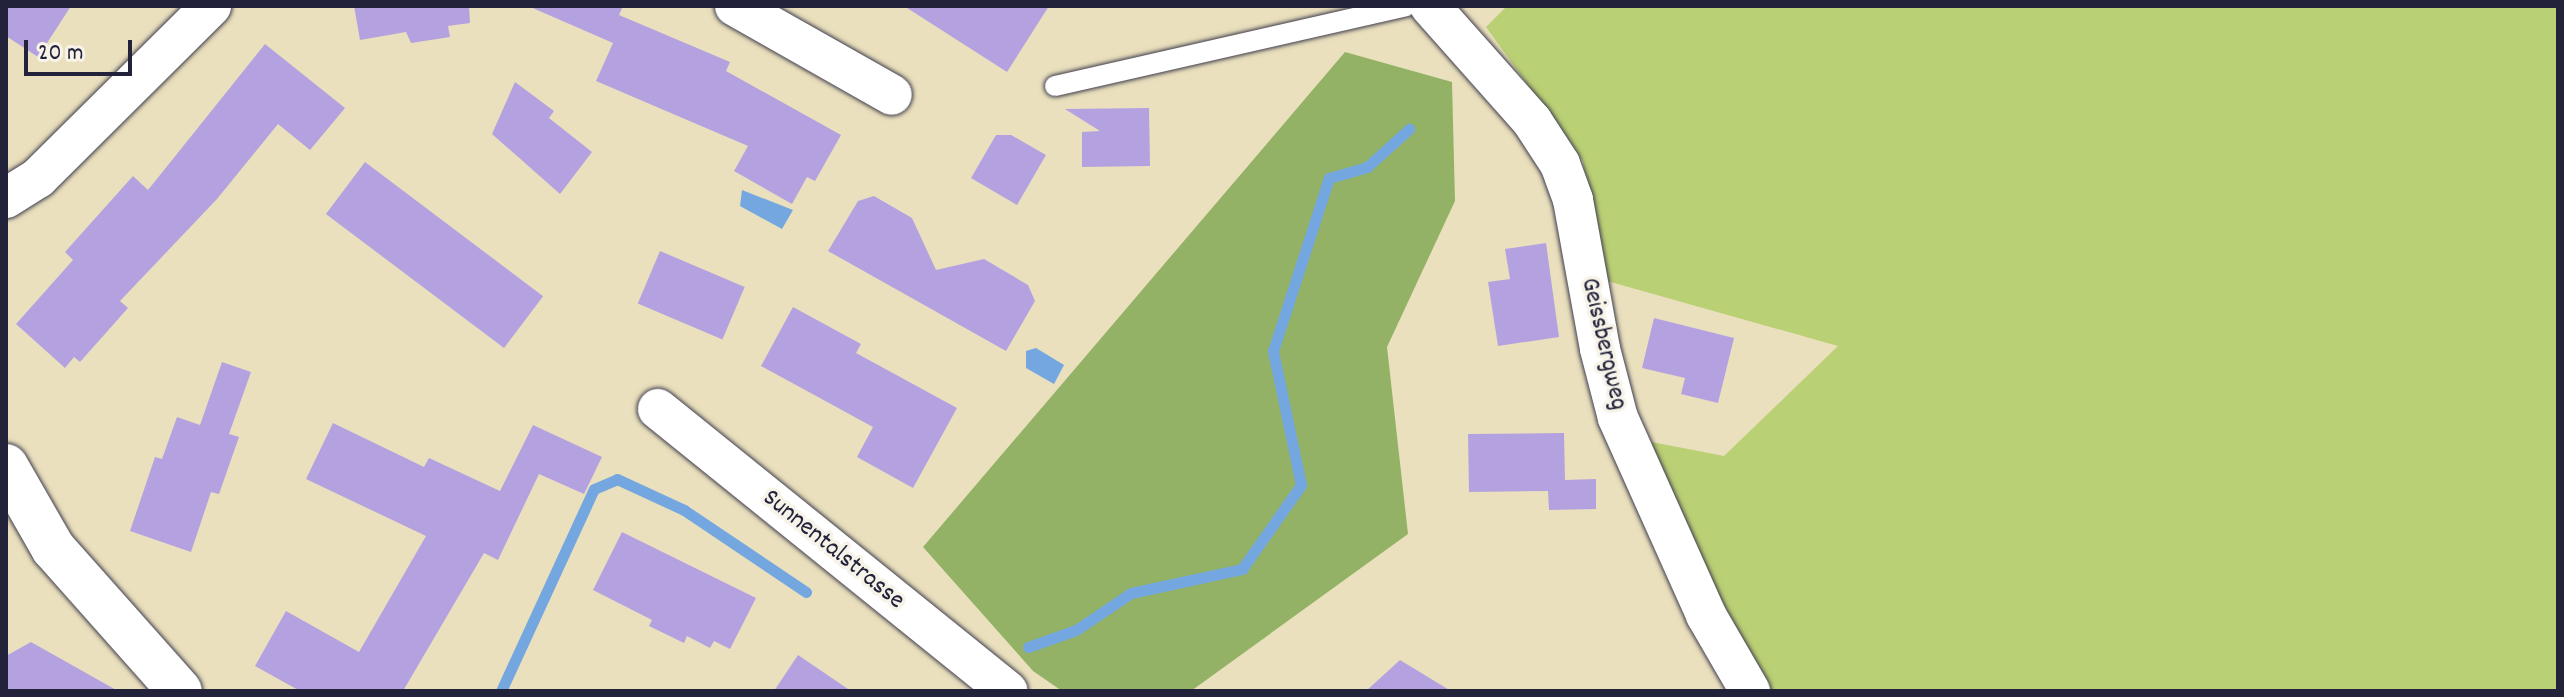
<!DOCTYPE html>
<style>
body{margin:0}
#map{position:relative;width:2564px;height:697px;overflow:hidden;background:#eae0bd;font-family:Dekko,sans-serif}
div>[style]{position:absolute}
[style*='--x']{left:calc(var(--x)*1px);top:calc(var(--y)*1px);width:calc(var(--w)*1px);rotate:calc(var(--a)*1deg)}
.green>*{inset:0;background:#bad074}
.forest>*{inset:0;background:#93b266}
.water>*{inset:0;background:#74a7e0}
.stream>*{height:11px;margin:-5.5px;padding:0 5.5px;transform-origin:5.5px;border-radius:5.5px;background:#74a7e0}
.building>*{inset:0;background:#b4a2e0;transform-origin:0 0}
.roads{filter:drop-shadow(0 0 2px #403e4e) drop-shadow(0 0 2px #403e4e)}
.service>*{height:20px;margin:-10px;padding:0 10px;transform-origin:10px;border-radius:10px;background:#fff}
.minor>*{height:40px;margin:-20px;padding:0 20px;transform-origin:20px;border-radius:20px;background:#fff}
.tertiary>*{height:44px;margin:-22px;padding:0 22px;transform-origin:22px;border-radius:22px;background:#fff}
span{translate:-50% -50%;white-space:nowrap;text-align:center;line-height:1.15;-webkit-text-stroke:7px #f7f3e8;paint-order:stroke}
.street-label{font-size:26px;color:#22223b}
.frame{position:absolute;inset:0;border:8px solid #22223b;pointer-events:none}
.scale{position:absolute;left:24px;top:40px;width:108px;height:36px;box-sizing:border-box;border:4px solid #22223b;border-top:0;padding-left:10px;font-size:24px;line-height:28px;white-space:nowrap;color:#22223b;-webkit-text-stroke:6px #f7f3e8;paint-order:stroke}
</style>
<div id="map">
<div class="green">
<i style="clip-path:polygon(1507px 6px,2558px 6px,2558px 691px,1750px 691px,1626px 437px,1724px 456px,1838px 346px,1600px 279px,1583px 161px,1486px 27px)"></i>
</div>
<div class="forest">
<i style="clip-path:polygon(1345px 52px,1452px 82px,1455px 201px,1387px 347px,1408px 534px,1191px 691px,1062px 691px,1033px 671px,923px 547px)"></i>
</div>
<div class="water">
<i style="clip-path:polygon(742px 190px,793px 210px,782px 229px,740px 206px)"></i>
<i style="clip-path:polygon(1036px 348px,1064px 365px,1054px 384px,1026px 368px,1026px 351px)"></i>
</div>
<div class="stream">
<i style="--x:1028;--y:647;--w:51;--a:-19.5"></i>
<i style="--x:1076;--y:630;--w:66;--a:-33.9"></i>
<i style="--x:1131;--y:593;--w:114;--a:-12.2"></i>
<i style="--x:1242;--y:569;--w:103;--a:-54.9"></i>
<i style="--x:1301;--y:485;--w:137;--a:-101.8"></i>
<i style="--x:1273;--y:351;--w:182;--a:-72.1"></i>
<i style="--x:1329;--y:178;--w:40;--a:-16"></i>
<i style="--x:1367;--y:167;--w:57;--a:-42.1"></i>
<i style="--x:501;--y:691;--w:222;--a:-65.3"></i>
<i style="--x:594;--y:489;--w:25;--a:-23"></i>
<i style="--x:617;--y:479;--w:74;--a:24.8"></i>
<i style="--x:684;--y:510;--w:147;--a:33.9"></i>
</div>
<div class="building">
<i style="clip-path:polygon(6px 6px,71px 6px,38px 57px,6px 36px)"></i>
<i style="clip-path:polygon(354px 6px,469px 6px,470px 23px,448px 26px,450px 37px,411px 43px,406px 32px,360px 40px)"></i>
<i style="clip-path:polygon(528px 6px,623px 6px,619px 15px,730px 62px,726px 71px,841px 135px,815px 181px,807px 177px,792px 204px,734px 171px,748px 146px,596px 81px,613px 43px)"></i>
<i style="clip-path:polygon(904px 6px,1049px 6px,1007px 72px)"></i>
<i style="clip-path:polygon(265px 44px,345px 108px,310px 150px,278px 124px,217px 199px,120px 301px,128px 308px,80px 362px,74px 357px,65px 368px,16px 324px,73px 260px,65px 252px,133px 176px,148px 190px)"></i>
<i style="clip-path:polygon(515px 82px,554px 111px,549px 118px,592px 152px,560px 194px,492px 134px)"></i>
<i style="clip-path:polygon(1149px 108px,1150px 166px,1082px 167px,1082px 132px,1100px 131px,1065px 109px)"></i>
<i style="clip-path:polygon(996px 135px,1011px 135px,1046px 155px,1017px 205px,971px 178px)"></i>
<i style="left:365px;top:162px;width:223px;height:65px;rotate:37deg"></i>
<i style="clip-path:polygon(874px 196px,912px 218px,936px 270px,984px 259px,1028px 285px,1035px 301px,1006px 351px,828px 251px,858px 201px)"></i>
<i style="clip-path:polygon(1546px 243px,1559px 337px,1498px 346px,1488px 282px,1510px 279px,1505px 249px)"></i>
<i style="left:660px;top:251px;width:92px;height:57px;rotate:23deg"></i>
<i style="clip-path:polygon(793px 307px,861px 344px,856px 353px,957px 408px,913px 488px,857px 457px,873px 427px,761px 366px)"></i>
<i style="clip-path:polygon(1654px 318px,1734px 338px,1718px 403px,1681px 394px,1685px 378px,1642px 368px)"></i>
<i style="clip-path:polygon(222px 362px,251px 372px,229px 434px,239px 437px,219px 494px,211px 492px,191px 552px,130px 531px,155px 457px,162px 459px,177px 417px,200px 425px)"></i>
<i style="clip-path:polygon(333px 423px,424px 467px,429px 458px,500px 491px,533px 425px,602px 457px,584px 494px,539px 474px,498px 560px,484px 553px,403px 691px,300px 691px,255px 666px,286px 611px,359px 652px,426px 536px,306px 479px)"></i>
<i style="clip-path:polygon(1564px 433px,1565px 480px,1596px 479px,1596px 509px,1549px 510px,1548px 491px,1469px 492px,1468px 434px)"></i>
<i style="clip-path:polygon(622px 532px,756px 598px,730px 649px,714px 641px,710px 648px,687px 636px,684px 643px,649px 626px,652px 620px,593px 590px)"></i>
<i style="clip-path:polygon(31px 642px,118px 691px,6px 691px,6px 656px)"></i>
<i style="clip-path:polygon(798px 655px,851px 691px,774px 691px)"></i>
<i style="clip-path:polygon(1400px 660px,1451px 691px,1366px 691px)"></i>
</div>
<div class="roads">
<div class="service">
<i style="--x:1055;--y:86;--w:360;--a:-12.8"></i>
</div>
<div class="minor">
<i style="--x:735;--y:6;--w:180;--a:29.5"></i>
<i style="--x:1430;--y:6;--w:154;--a:48.4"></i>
<i style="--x:1532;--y:121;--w:51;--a:56.9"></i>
<i style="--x:1560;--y:164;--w:38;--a:70"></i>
<i style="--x:1573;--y:200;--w:151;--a:79.7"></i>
<i style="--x:1600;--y:349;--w:71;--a:75.4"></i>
<i style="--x:1618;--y:418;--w:216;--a:65.9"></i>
<i style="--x:1706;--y:615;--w:88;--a:59.9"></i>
<i style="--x:6;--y:198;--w:38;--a:-32"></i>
<i style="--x:38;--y:178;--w:244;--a:-44.8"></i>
<i style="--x:658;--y:409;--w:449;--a:38.9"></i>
</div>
<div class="tertiary">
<i style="--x:6;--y:466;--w:95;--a:60.2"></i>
<i style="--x:53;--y:548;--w:191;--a:48.4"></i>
</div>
</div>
<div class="street-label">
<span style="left:1603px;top:344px;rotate:77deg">Geissbergweg</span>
<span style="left:833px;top:550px;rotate:39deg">Sunnentalstrasse</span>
</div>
<div class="frame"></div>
<div class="scale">20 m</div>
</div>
